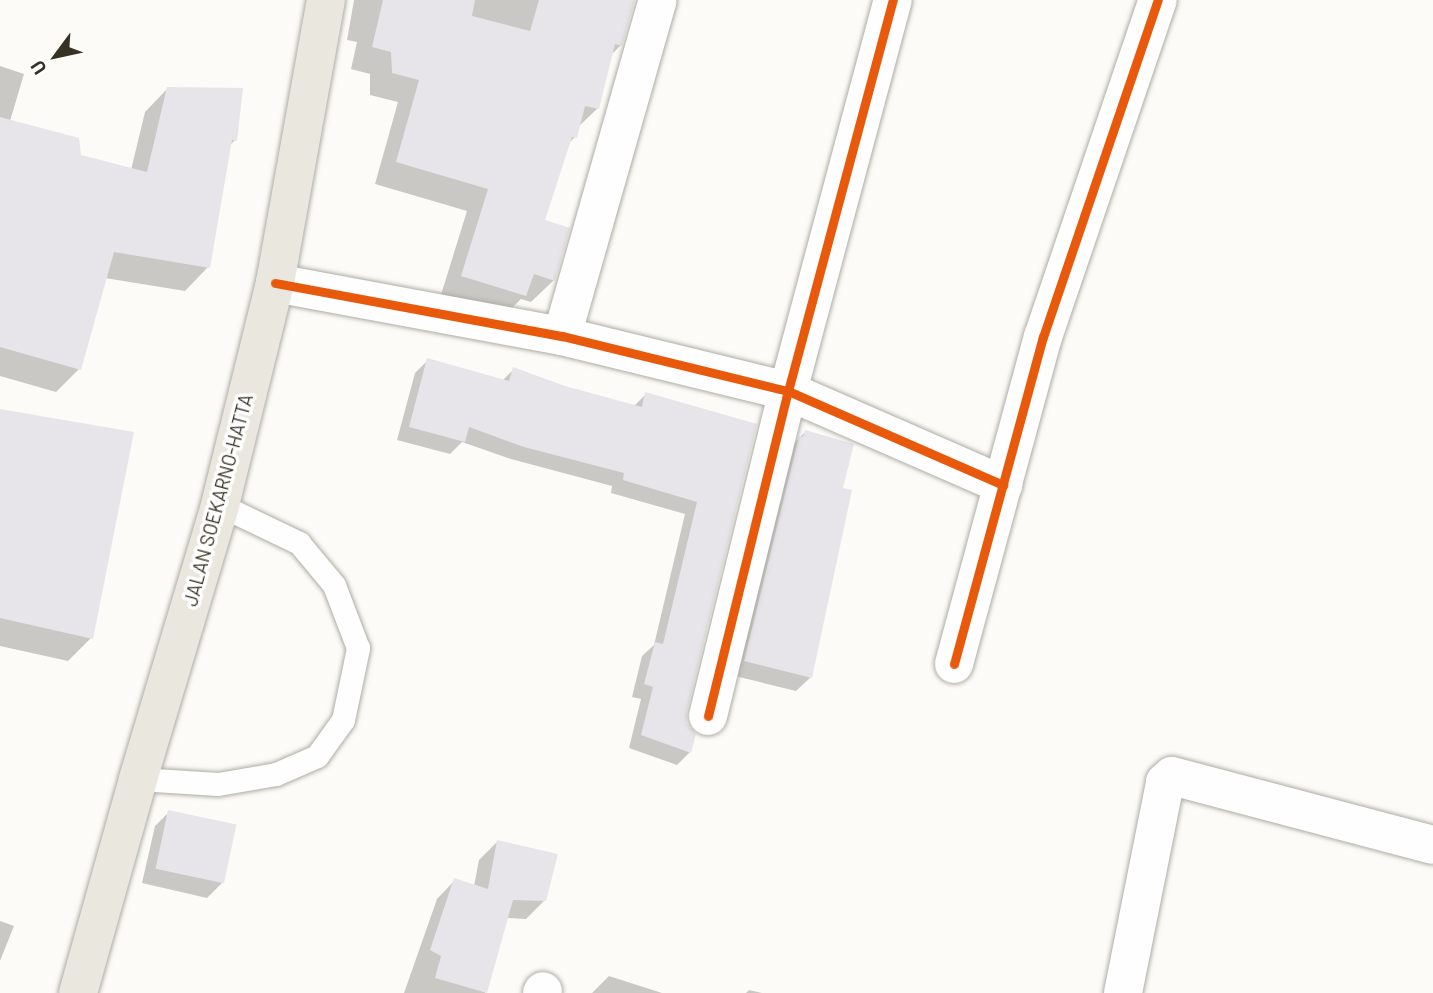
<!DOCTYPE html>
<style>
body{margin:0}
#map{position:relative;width:1433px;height:993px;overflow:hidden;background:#fcfbf7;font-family:Barlow,sans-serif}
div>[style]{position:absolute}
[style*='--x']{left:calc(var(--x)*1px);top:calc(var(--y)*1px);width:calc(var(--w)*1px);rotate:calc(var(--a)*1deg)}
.shadow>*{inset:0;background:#0003}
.building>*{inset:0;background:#e8e5ea;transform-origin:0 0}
.roads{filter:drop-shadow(0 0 2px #aeaca4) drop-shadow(0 0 2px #aeaca4)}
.service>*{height:23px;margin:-11.5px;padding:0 11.5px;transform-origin:11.5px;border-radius:11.5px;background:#fffefe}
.minor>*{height:38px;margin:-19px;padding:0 19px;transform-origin:19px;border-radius:19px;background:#fffefe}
.primary>*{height:38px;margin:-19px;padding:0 19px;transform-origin:19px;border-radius:19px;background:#e9e7de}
.cycleway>*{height:9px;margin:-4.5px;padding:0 4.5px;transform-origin:4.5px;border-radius:4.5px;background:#e8590c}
span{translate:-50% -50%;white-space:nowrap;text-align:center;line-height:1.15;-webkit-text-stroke:7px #fff;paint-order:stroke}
.street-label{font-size:19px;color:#353123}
.north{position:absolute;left:21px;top:21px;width:70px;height:70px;-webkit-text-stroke:5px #fff;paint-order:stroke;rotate:237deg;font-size:19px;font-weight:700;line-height:28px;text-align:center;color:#353123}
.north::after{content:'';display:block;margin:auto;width:24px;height:32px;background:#353123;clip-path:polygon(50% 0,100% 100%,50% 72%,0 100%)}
</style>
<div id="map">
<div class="shadow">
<i style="clip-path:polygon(354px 0,634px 0,621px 45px,611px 55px,597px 109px,577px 128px,575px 137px,567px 145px,543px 221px,554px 280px,531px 302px,521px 299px,503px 317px,440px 298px,467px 211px,375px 184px,398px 102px,370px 95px,370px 74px,351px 69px,357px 42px,347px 40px)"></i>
<i style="clip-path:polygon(0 66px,24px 74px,10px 121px,79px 156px,131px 170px,145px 112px,168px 88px,235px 140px,229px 146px,208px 267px,185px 291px,105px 278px,79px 369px,56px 392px,0 376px)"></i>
<i style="clip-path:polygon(428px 360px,502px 381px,514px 369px,565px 388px,633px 407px,646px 394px,755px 425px,685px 711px,690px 752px,677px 765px,629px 748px,641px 699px,632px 697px,642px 656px,654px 645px,685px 514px,611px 493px,612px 486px,511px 459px,462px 442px,450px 454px,397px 440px,415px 373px)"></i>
<i style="clip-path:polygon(0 410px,91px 638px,68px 661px,0 646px)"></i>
<i style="clip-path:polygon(805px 432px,841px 489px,811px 677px,796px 691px,731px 675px,786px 452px)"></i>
<i style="clip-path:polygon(169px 812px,222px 883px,207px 898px,142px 883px,155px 826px)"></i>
<i style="clip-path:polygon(497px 842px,545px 900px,526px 919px,506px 918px,485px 993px,404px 993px,437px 899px,455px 880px,474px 886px,479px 860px)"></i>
<i style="clip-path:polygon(0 921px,14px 926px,0 961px)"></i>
<i style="clip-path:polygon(609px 976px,662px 993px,592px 993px)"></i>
<i style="clip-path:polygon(749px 990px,762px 993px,746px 993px)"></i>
</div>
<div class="building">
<i style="clip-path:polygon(383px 0,475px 0,472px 16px,530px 31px,539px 0,635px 0,622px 46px,615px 44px,599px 109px,585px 106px,577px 138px,572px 137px,545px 220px,570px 228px,555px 281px,534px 274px,526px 296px,461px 276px,488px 189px,396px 162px,419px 80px,392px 73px,391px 52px,372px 47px)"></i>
<i style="clip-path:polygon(167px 87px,243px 88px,237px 141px,232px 140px,210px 268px,114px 252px,81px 370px,0 347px,0 117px,79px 138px,81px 155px,147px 172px)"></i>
<i style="clip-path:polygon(427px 358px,509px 381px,513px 367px,565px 386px,642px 407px,645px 392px,757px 424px,687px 711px,687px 723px,696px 734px,691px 753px,641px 735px,653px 687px,644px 684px,655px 642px,663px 644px,697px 502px,623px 480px,624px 473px,524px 447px,469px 427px,465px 442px,409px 427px)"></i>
<i style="clip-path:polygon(0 409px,134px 432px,93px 639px,0 618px)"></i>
<i style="clip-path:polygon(805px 430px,854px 444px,843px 488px,852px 490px,812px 678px,744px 661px,799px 436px,803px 437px)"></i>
<i style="left:168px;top:810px;width:70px;height:60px;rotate:12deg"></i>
<i style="clip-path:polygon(497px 840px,558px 854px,546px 901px,513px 900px,487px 993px,435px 978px,441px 956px,430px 950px,454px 878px,488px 889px)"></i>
</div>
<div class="roads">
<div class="service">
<i style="--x:138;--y:779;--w:80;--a:3.6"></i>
<i style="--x:218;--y:784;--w:59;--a:-9.8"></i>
<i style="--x:276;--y:774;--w:45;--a:-23.7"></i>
<i style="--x:317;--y:756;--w:44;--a:-54.2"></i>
<i style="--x:343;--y:720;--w:74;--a:-78.2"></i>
<i style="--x:358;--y:648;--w:67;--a:-110.9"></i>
<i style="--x:334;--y:585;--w:55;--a:-129.8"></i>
<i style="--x:299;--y:543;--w:88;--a:-154.3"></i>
</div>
<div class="minor">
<i style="--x:275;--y:283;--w:292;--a:10.5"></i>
<i style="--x:562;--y:336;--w:233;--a:13.7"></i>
<i style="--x:788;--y:391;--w:235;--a:23.6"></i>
<i style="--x:562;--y:336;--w:349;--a:-74.1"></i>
<i style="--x:954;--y:664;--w:339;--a:-74.8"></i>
<i style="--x:1043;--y:337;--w:356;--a:-71.2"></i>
<i style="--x:708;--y:716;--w:335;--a:-76.2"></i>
<i style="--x:788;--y:391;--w:405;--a:-75"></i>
<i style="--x:542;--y:993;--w:2;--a:-63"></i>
<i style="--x:1123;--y:993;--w:215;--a:-78.7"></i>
<i style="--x:1165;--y:782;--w:9;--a:-41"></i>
<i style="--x:1172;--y:776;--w:270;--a:14.8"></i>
</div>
<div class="primary">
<i style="--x:78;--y:993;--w:222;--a:-74.3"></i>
<i style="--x:138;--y:779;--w:286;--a:-73.3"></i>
<i style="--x:220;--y:505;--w:229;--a:-76.1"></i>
<i style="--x:275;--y:283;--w:288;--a:-79.8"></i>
</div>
</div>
<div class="cycleway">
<i style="--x:275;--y:283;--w:292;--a:10.5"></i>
<i style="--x:562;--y:336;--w:233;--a:13.7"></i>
<i style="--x:788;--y:391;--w:235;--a:23.6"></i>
<i style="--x:954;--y:664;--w:339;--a:-74.8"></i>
<i style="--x:1043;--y:337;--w:356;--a:-71.2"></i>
<i style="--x:708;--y:716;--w:335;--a:-76.2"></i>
<i style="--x:788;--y:391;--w:405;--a:-75"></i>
</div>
<div class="street-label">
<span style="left:218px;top:500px;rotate:-75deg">JALAN SOEKARNO-HATTA</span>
</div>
<div class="north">U</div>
</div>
